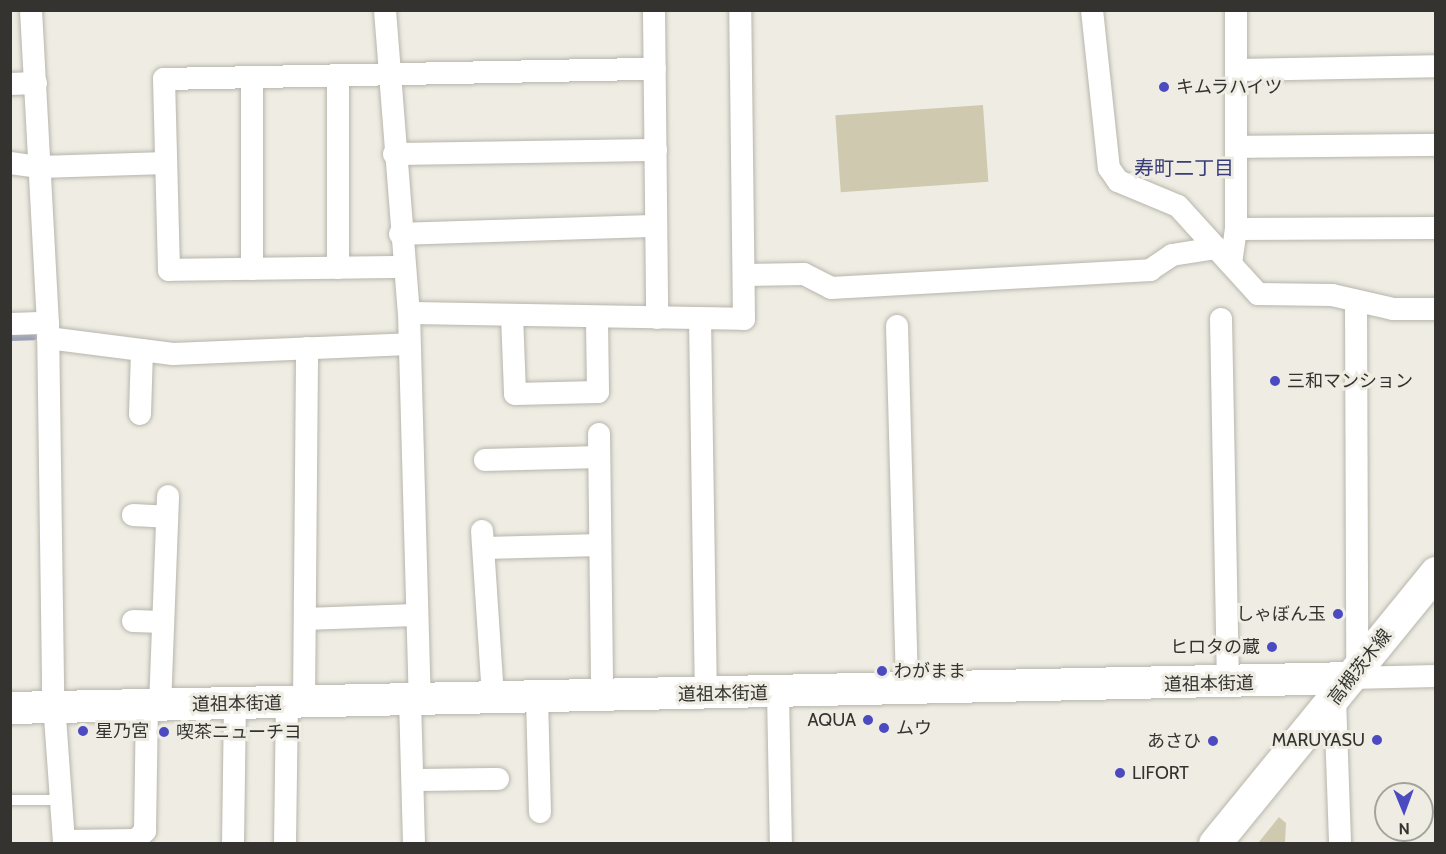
<!DOCTYPE html>
<meta charset="utf-8">
<style>
body{margin:0}
#map{position:relative;width:1446px;height:854px;overflow:hidden;background:#efede3;font-family:Cabin,"Noto Sans JP",sans-serif}
div>[style]{position:absolute}
[style*='--x']{left:calc(var(--x)*1px);top:calc(var(--y)*1px);width:calc(var(--w)*1px);rotate:calc(var(--a)*1deg)}
.green>*{inset:0;background:#cfc9b0;transform-origin:0 0}
.stream>*{height:6px;margin:-3px;padding:0 3px;transform-origin:3px;border-radius:3px;background:#9a9fba}
.roads{filter:drop-shadow(0 0 2px #b7b5ac) drop-shadow(0 0 2px #b7b5ac)}
.lane>*{height:10px;margin:-5px;padding:0 5px;transform-origin:5px;border-radius:5px;background:#fff}
.street>*{height:22px;margin:-11px;padding:0 11px;transform-origin:11px;border-radius:11px;background:#fff}
.secondary>*{height:32px;margin:-16px;padding:0 16px;transform-origin:16px;border-radius:16px;background:#fff}
.dots>*{width:16px;height:16px;translate:-50% -50%;box-sizing:border-box;border:3px solid #efede3;border-radius:50%}
span{translate:-50% -50%;white-space:nowrap;text-align:center;line-height:1.15;-webkit-text-stroke:6px #efede3;paint-order:stroke}
.poi-label{font-size:18px;color:#343330}
.left{translate:0 -50%;text-align:left}
.right{translate:-100% -50%;text-align:right}
.street-label{font-size:18px;color:#343330}
.neighbourhood-label{font-size:20px;color:#383c78}
.frame{position:absolute;inset:0;border:12px solid #343330;pointer-events:none}
.north{position:absolute;left:1374px;top:782px;width:60px;height:60px;box-sizing:border-box;background:#efede3;border:2px solid #a4a39b;border-radius:50%;rotate:179deg;font-size:16px;font-weight:700;line-height:24px;text-align:center;color:#343330}
.north::after{content:'';display:block;margin:auto;width:21px;height:27px;background:#4b4ac0;clip-path:polygon(50% 0,100% 100%,50% 72%,0 100%)}
</style>
<div id="map">
<div class="green">
<i style="left:983px;top:105px;width:77px;height:148px;rotate:86deg"></i>
<i style="clip-path:polygon(1279px 817px,1286px 823px,1285px 843px,1258px 843px)"></i>
</div>
<div class="stream">
<i style="--x:10;--y:338;--w:24;--a:-2"></i>
</div>
<div class="roads">
<div class="lane">
<i style="--x:10;--y:800;--w:52;--a:0"></i>
</div>
<div class="street">
<i style="--x:31;--y:10;--w:313;--a:86.9"></i>
<i style="--x:48;--y:323;--w:366;--a:89.2"></i>
<i style="--x:53;--y:689;--w:155;--a:85.9"></i>
<i style="--x:385;--y:10;--w:304;--a:85.5"></i>
<i style="--x:409;--y:313;--w:387;--a:88.4"></i>
<i style="--x:654;--y:10;--w:308;--a:89.4"></i>
<i style="--x:1092;--y:10;--w:159;--a:83.9"></i>
<i style="--x:1109;--y:168;--w:16;--a:55"></i>
<i style="--x:1118;--y:181;--w:65;--a:22.6"></i>
<i style="--x:1178;--y:206;--w:119;--a:47.7"></i>
<i style="--x:1258;--y:294;--w:74;--a:0.8"></i>
<i style="--x:1332;--y:295;--w:63;--a:12.9"></i>
<i style="--x:1393;--y:309;--w:43;--a:0"></i>
<i style="--x:1236;--y:70;--w:200;--a:-1.1"></i>
<i style="--x:252;--y:78;--w:191;--a:90"></i>
<i style="--x:10;--y:84;--w:26;--a:-2"></i>
<i style="--x:1236;--y:147;--w:200;--a:-0.6"></i>
<i style="--x:394;--y:154;--w:262;--a:-0.9"></i>
<i style="--x:10;--y:163;--w:30;--a:8"></i>
<i style="--x:40;--y:167;--w:126;--a:-1.8"></i>
<i style="--x:1236;--y:229;--w:200;--a:-0.3"></i>
<i style="--x:400;--y:234;--w:256;--a:-1.8"></i>
<i style="--x:1231;--y:264;--w:35;--a:-82"></i>
<i style="--x:1236;--y:229;--w:219;--a:-90"></i>
<i style="--x:402;--y:267;--w:233;--a:179.3"></i>
<i style="--x:169;--y:270;--w:191;--a:-91.5"></i>
<i style="--x:164;--y:79;--w:491;--a:-1.2"></i>
<i style="--x:338;--y:268;--w:191;--a:-90"></i>
<i style="--x:744;--y:275;--w:60;--a:-1"></i>
<i style="--x:804;--y:274;--w:30;--a:27"></i>
<i style="--x:831;--y:288;--w:320;--a:-3.2"></i>
<i style="--x:1150;--y:270;--w:27;--a:-34"></i>
<i style="--x:1172;--y:255;--w:45;--a:-9"></i>
<i style="--x:1356;--y:301;--w:369;--a:89.8"></i>
<i style="--x:409;--y:313;--w:335;--a:1"></i>
<i style="--x:744;--y:319;--w:309;--a:-90.7"></i>
<i style="--x:512;--y:315;--w:79;--a:87.8"></i>
<i style="--x:515;--y:394;--w:83;--a:-1.4"></i>
<i style="--x:598;--y:392;--w:75;--a:-90.8"></i>
<i style="--x:700;--y:319;--w:376;--a:89.1"></i>
<i style="--x:1221;--y:319;--w:365;--a:88.9"></i>
<i style="--x:10;--y:324;--w:38;--a:-2"></i>
<i style="--x:897;--y:326;--w:365;--a:88.4"></i>
<i style="--x:48;--y:338;--w:126;--a:7.3"></i>
<i style="--x:173;--y:354;--w:236;--a:-2.4"></i>
<i style="--x:140;--y:414;--w:64;--a:-88.2"></i>
<i style="--x:599;--y:434;--w:263;--a:89.3"></i>
<i style="--x:485;--y:460;--w:114;--a:-1.5"></i>
<i style="--x:133;--y:515;--w:34;--a:3"></i>
<i style="--x:482;--y:531;--w:167;--a:86.2"></i>
<i style="--x:485;--y:548;--w:115;--a:-1.5"></i>
<i style="--x:305;--y:619;--w:110;--a:-2.1"></i>
<i style="--x:133;--y:621;--w:30;--a:2"></i>
<i style="--x:1350;--y:678;--w:86;--a:-1.3"></i>
<i style="--x:778;--y:693;--w:151;--a:88.9"></i>
<i style="--x:537;--y:698;--w:114;--a:88.5"></i>
<i style="--x:1335;--y:699;--w:145;--a:88"></i>
<i style="--x:410;--y:700;--w:144;--a:88.4"></i>
<i style="--x:304;--y:703;--w:355;--a:-89.5"></i>
<i style="--x:160;--y:706;--w:210;--a:-87.8"></i>
<i style="--x:413;--y:780;--w:85;--a:-0.7"></i>
<i style="--x:64;--y:841;--w:72;--a:-0.8"></i>
<i style="--x:136;--y:840;--w:13;--a:-45"></i>
<i style="--x:145;--y:831;--w:125;--a:-89.1"></i>
<i style="--x:233;--y:844;--w:140;--a:-89.2"></i>
<i style="--x:285;--y:844;--w:141;--a:-89.2"></i>
</div>
<div class="secondary">
<i style="--x:10;--y:708;--w:1340;--a:-1.28"></i>
<i style="--x:1215;--y:844;--w:350;--a:-50.8"></i>
</div>
</div>
<div class="dots">
<i style="left:1164px;top:87px;background:#4b4ac0"></i>
<i style="left:1275px;top:381px;background:#4b4ac0"></i>
<i style="left:1338px;top:614px;background:#4b4ac0"></i>
<i style="left:1272px;top:647px;background:#4b4ac0"></i>
<i style="left:882px;top:671px;background:#4b4ac0"></i>
<i style="left:868px;top:720px;background:#4b4ac0"></i>
<i style="left:884px;top:728px;background:#4b4ac0"></i>
<i style="left:83px;top:731px;background:#4b4ac0"></i>
<i style="left:164px;top:732px;background:#4b4ac0"></i>
<i style="left:1377px;top:740px;background:#4b4ac0"></i>
<i style="left:1213px;top:741px;background:#4b4ac0"></i>
<i style="left:1120px;top:773px;background:#4b4ac0"></i>
</div>
<div class="poi-label">
<span class="left" style="left:1176px;top:87px">キムラハイツ</span>
<span class="left" style="left:1287px;top:381px">三和マンション</span>
<span class="right" style="left:1326px;top:614px">しゃぼん玉</span>
<span class="right" style="left:1260px;top:647px">ヒロタの蔵</span>
<span class="left" style="left:894px;top:671px">わがまま</span>
<span class="right" style="left:856px;top:720px">AQUA</span>
<span class="left" style="left:896px;top:728px">ムウ</span>
<span class="left" style="left:95px;top:731px">星乃宮</span>
<span class="left" style="left:176px;top:732px">喫茶ニューチヨ</span>
<span class="right" style="left:1365px;top:740px">MARUYASU</span>
<span class="right" style="left:1201px;top:741px">あさひ</span>
<span class="left" style="left:1132px;top:773px">LIFORT</span>
</div>
<div class="street-label">
<span style="left:1360px;top:667px;rotate:-52deg">高槻茨木線</span>
<span style="left:1209px;top:684px;rotate:-1deg">道祖本街道</span>
<span style="left:723px;top:694px;rotate:-1deg">道祖本街道</span>
<span style="left:237px;top:704px;rotate:-1deg">道祖本街道</span>
</div>
<div class="neighbourhood-label">
<span style="left:1184px;top:168px">寿町二丁目</span>
</div>
<div class="frame"></div>
<div class="north">N</div>
</div>
